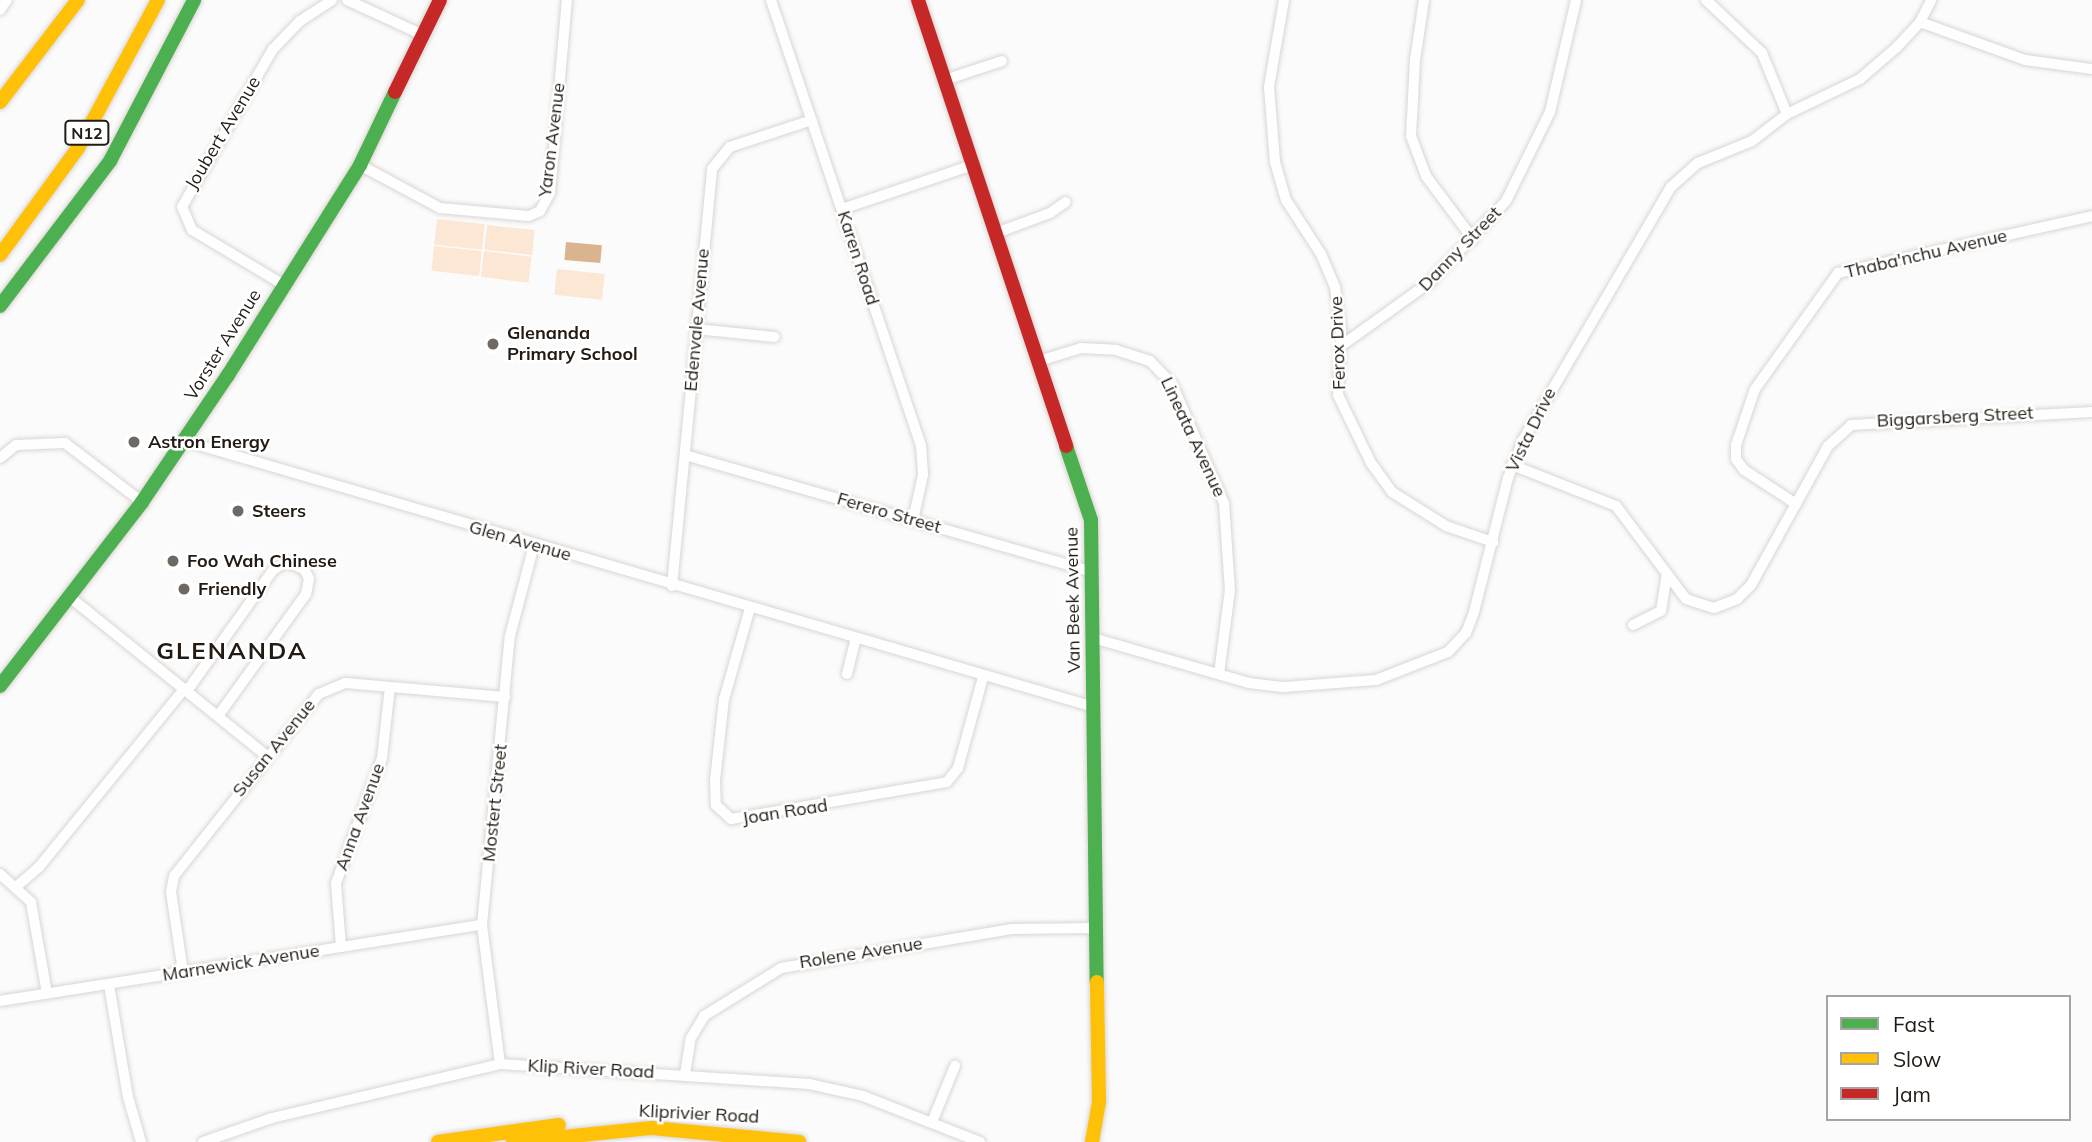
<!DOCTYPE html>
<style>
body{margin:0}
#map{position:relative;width:2092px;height:1142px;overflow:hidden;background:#fbfbfb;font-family:Mulish,sans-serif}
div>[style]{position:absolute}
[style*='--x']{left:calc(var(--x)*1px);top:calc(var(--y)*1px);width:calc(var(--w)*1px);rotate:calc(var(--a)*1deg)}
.green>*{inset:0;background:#fbe7d3;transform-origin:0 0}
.water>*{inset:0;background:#d9b48e;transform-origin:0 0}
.roads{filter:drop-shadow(0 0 2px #dad5d2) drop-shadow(0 0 2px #dad5d2)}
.street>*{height:10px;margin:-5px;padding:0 5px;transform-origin:5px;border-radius:5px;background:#fefefe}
.fast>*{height:14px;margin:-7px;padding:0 7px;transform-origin:7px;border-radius:7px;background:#4caf50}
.slow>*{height:14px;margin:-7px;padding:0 7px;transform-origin:7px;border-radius:7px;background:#ffc107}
.jam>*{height:14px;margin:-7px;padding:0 7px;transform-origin:7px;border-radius:7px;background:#c62828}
.dots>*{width:19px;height:19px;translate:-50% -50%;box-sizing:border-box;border:4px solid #fff;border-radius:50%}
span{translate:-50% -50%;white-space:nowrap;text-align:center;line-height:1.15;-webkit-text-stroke:5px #fff;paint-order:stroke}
.shield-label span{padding:2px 5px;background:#fff;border:2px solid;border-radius:5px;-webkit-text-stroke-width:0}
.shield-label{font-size:16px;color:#231b13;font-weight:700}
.street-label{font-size:18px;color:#231b13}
.poi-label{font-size:18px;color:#231b13;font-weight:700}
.left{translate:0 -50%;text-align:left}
.district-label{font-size:24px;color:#231b13;font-weight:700;letter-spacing:2px}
.legend{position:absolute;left:1826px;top:995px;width:245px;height:126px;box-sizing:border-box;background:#fff;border:2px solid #a7a4a1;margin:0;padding:9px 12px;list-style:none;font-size:21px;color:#231b13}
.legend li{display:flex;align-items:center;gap:14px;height:35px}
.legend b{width:35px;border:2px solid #a7a4a1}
</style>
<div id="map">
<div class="green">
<i style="left:437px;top:219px;width:48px;height:26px;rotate:6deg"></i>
<i style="left:487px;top:225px;width:48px;height:25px;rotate:6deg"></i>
<i style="left:434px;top:246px;width:48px;height:25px;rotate:6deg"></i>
<i style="left:484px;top:251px;width:48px;height:26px;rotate:7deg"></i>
<i style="left:557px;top:269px;width:48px;height:26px;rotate:6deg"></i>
</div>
<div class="water">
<i style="left:566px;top:242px;width:36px;height:18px;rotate:5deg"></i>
</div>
<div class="roads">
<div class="street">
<i style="--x:347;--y:0;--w:84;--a:24.7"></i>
<i style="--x:771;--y:0;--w:470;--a:71.4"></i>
<i style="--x:921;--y:445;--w:30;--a:86"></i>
<i style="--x:923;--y:475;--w:46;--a:102.5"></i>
<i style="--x:1284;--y:0;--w:88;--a:99.8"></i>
<i style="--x:1269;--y:87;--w:75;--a:85.4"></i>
<i style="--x:1275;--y:162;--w:40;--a:74"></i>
<i style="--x:1286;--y:200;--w:64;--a:57.1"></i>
<i style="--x:1321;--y:254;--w:36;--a:67"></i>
<i style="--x:1335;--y:287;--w:43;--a:82.1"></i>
<i style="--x:1341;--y:330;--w:65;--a:92.6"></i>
<i style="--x:1338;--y:395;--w:76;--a:64.1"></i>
<i style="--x:1371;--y:463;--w:36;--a:54"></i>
<i style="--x:1392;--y:492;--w:64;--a:32.2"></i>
<i style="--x:1446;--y:526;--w:50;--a:18.8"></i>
<i style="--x:1424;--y:0;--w:61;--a:98.5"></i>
<i style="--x:1415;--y:60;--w:76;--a:93"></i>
<i style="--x:1411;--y:136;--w:43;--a:69.4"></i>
<i style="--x:1426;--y:176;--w:79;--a:53.3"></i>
<i style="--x:1706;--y:0;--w:77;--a:43.4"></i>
<i style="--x:1762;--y:53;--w:66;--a:67.7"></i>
<i style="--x:0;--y:10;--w:12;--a:-55"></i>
<i style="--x:1920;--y:22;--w:112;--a:19.9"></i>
<i style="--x:2025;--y:60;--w:68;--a:7.7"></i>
<i style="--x:945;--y:80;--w:60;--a:-18.4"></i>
<i style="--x:360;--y:165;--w:91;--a:28.3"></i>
<i style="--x:440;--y:208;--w:89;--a:5.1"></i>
<i style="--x:529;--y:216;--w:12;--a:-24"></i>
<i style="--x:540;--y:211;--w:21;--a:-61"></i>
<i style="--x:550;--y:193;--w:194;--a:-85"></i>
<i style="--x:842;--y:209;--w:138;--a:-18.6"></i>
<i style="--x:996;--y:233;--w:58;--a:-20.3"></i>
<i style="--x:1050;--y:213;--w:19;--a:-35"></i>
<i style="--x:284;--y:285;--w:107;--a:-149.1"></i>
<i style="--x:192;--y:230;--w:25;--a:-113"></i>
<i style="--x:182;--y:207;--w:182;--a:-60.1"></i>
<i style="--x:273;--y:49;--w:39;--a:-46"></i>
<i style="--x:300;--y:21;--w:38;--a:-33"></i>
<i style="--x:696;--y:329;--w:79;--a:5.8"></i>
<i style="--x:1341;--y:346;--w:110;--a:-35.7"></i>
<i style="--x:1430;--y:282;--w:111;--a:-46.8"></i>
<i style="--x:1506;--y:201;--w:99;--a:-63.7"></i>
<i style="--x:1550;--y:112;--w:115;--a:-76.9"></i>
<i style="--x:1039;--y:361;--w:44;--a:-17.2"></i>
<i style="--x:1081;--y:348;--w:35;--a:3"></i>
<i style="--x:1116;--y:350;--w:36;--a:18"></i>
<i style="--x:1150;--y:361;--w:32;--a:46"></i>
<i style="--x:1172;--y:384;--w:130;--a:66.4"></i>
<i style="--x:1224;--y:503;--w:87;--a:86.1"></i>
<i style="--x:1230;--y:590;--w:85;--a:97.5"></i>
<i style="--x:185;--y:441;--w:947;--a:16.31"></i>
<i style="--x:685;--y:455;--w:423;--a:16"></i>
<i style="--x:0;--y:458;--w:21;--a:-39"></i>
<i style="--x:16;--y:445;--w:49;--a:-2.3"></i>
<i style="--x:65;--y:443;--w:97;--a:37.5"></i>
<i style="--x:1512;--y:465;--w:112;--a:21.5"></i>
<i style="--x:1616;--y:506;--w:116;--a:53"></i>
<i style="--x:1686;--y:599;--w:29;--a:18"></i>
<i style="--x:1714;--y:608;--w:25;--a:-21"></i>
<i style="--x:1737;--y:599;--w:20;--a:-45"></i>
<i style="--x:1751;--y:585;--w:159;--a:-61"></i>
<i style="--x:1828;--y:446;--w:31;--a:-42"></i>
<i style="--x:1851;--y:425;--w:241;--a:-3.1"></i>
<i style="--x:1796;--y:504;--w:62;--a:-146.8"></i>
<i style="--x:1744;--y:470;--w:14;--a:-126"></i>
<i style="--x:1736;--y:459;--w:14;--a:-90"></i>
<i style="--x:1736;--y:445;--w:59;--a:-71.3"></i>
<i style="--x:1755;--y:389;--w:143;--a:-54.4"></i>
<i style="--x:1838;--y:273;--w:260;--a:-12.6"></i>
<i style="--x:672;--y:586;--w:419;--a:-84.5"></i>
<i style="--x:712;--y:169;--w:28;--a:-51"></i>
<i style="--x:730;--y:147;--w:86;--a:-18.2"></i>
<i style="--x:71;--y:598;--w:252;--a:38.9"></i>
<i style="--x:750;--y:608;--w:95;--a:105.9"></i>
<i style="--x:724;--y:699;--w:81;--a:96.3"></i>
<i style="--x:715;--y:780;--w:25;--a:88"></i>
<i style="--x:716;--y:805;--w:21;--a:43"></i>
<i style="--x:731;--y:819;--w:219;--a:-9.7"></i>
<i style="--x:947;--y:782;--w:18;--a:-52"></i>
<i style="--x:958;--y:768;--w:94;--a:-74.6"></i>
<i style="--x:1633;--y:625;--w:31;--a:-27"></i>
<i style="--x:1661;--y:611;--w:38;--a:-81"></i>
<i style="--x:1093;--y:638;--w:162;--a:16.1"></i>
<i style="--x:1249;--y:683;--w:35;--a:7"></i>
<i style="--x:1284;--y:687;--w:92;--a:-4.4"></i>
<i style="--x:1376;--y:680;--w:77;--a:-21.3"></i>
<i style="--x:1448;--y:652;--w:26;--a:-47"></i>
<i style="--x:1466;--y:633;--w:22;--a:-69"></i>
<i style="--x:1474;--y:612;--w:138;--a:-75.8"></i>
<i style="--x:1508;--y:478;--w:41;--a:-68.5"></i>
<i style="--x:1523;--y:440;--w:293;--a:-59.7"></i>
<i style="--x:1671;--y:187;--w:36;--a:-42"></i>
<i style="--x:1698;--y:163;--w:58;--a:-22.2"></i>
<i style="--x:1752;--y:141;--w:44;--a:-37.6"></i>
<i style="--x:1787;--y:114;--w:81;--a:-25.6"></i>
<i style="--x:1860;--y:79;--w:49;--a:-40.9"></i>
<i style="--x:1897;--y:47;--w:34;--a:-47"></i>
<i style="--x:1920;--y:22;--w:25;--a:-63"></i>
<i style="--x:847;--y:674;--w:36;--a:-76"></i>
<i style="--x:187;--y:691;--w:148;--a:-54.6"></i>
<i style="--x:273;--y:570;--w:15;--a:-32"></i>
<i style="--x:286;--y:562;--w:19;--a:21"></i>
<i style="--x:304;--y:569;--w:11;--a:63"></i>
<i style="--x:309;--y:579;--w:15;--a:101"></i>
<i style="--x:306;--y:594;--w:150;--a:125.8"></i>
<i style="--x:0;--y:874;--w:42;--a:42.1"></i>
<i style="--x:31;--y:902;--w:93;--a:80.1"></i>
<i style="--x:16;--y:887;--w:30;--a:-41"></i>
<i style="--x:39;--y:867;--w:230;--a:-50.8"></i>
<i style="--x:341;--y:947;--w:64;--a:-94.5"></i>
<i style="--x:336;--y:883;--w:133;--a:-69.8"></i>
<i style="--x:382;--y:758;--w:71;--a:-83.6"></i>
<i style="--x:183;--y:972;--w:81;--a:-98.5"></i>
<i style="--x:171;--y:892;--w:16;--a:-79"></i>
<i style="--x:174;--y:876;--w:233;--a:-51.5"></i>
<i style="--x:319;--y:694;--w:28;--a:-23"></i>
<i style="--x:345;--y:683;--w:161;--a:5"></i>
<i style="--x:109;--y:985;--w:114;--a:80.4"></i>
<i style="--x:128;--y:1097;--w:47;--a:73.9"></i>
<i style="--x:0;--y:1001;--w:488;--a:-9"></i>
<i style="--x:500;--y:1064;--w:140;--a:-97.4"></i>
<i style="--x:482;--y:925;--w:290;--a:-84.5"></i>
<i style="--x:510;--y:636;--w:94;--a:-75.2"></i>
<i style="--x:685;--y:1074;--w:36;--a:-81"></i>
<i style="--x:691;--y:1038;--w:26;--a:-59"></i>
<i style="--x:704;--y:1016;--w:91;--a:-31.9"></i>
<i style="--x:781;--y:968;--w:234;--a:-9.6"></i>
<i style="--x:1012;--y:929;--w:83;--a:-0.7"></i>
<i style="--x:932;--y:1122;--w:61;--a:-67.7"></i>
<i style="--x:203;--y:1142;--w:73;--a:-19.2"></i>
<i style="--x:272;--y:1118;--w:234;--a:-13.3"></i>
<i style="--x:500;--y:1064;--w:310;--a:3.7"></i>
<i style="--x:809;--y:1084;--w:55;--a:12.5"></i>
<i style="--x:863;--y:1096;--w:126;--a:21.5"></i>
</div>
<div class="fast">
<i style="--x:0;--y:306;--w:182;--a:-52.8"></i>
<i style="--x:110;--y:161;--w:182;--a:-62.4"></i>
<i style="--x:1066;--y:446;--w:78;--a:71.3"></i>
<i style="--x:1091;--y:520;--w:462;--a:89.3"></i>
<i style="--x:0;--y:686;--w:232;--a:-52.3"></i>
<i style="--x:142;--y:502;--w:153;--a:-55.9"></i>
<i style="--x:228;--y:375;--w:248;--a:-57.8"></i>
<i style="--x:360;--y:165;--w:81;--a:-64.4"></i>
</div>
<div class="slow">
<i style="--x:0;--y:102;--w:128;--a:-52.6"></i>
<i style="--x:0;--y:255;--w:132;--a:-53.9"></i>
<i style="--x:78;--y:148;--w:168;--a:-61.6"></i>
<i style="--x:438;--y:1142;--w:122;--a:-8"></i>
<i style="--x:513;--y:1142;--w:140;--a:-5.8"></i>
<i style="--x:652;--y:1128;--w:148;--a:5.4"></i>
<i style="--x:1092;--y:1142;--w:41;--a:-80.1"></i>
<i style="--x:1099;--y:1102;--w:120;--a:-91"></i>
</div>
<div class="jam">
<i style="--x:918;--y:0;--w:470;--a:71.6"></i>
<i style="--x:395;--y:92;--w:102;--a:-63.9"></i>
</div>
</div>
<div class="dots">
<i style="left:493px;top:344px;background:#6f6964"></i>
<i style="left:134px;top:442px;background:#6f6964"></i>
<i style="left:238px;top:511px;background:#6f6964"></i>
<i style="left:173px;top:561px;background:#6f6964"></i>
<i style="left:184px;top:589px;background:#6f6964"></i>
</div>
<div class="shield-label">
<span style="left:87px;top:133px">N12</span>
</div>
<div class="street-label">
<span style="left:223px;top:133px;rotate:-59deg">Joubert Avenue</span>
<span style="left:552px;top:140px;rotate:-83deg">Yaron Avenue</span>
<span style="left:1460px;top:249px;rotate:-46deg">Danny Street</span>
<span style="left:1926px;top:254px;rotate:-13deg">Thaba'nchu Avenue</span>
<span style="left:858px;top:258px;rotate:72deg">Karen Road</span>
<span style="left:697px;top:320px;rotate:-85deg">Edenvale Avenue</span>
<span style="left:1338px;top:343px;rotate:-92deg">Ferox Drive</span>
<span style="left:223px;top:345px;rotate:-58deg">Vorster Avenue</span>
<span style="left:1955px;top:417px;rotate:-3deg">Biggarsberg Street</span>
<span style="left:1531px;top:430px;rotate:-64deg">Vista Drive</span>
<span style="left:1193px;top:437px;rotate:65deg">Lineata Avenue</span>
<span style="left:889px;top:513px;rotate:16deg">Ferero Street</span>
<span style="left:520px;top:541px;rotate:16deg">Glen Avenue</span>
<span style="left:1073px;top:600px;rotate:-91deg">Van Beek Avenue</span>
<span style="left:274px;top:748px;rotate:-51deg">Susan Avenue</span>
<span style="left:495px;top:803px;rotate:-84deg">Mostert Street</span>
<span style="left:785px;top:812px;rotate:-9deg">Joan Road</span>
<span style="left:360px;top:817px;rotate:-70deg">Anna Avenue</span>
<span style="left:861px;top:953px;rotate:-9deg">Rolene Avenue</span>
<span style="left:241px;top:963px;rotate:-9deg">Marnewick Avenue</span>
<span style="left:591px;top:1069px;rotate:3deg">Klip River Road</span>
<span style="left:699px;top:1114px;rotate:3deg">Kliprivier Road</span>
</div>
<div class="poi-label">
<span class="left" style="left:507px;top:344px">Glenanda<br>Primary School</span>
<span class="left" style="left:148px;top:442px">Astron Energy</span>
<span class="left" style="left:252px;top:511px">Steers</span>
<span class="left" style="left:187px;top:561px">Foo Wah Chinese</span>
<span class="left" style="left:198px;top:589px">Friendly</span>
</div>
<div class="district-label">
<span style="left:232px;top:651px">GLENANDA</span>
</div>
<ul class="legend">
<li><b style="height:9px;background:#4caf50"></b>Fast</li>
<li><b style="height:9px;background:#ffc107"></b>Slow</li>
<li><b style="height:9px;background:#c62828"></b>Jam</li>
</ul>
</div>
